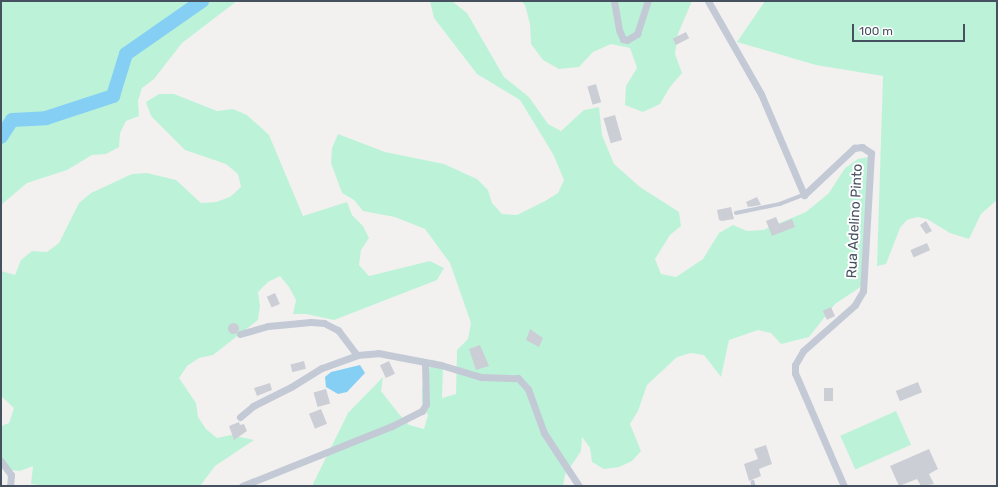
<!DOCTYPE html>
<style>
body{margin:0}
#map{position:relative;width:998px;height:487px;overflow:hidden;background:#f3f1f0;font-family:Rubik,sans-serif}
div>[style]{position:absolute}
[style*='--x']{left:calc(var(--x)*1px);top:calc(var(--y)*1px);width:calc(var(--w)*1px);rotate:calc(var(--a)*1deg)}
.green>*{inset:0;background:#bcf3d8;transform-origin:0 0}
.water>*{inset:0;background:#85cff4}
.river>*{height:14px;margin:-7px;padding:0 7px;transform-origin:7px;border-radius:7px;background:#85cff4}
.building>*{inset:0;background:#ccced6;transform-origin:0 0}
.round{border-radius:50%}
.service>*{height:3.5px;margin:-1.75px;padding:0 1.75px;transform-origin:1.75px;border-radius:1.75px;background:#c3cad6}
.minor>*{height:7px;margin:-3.5px;padding:0 3.5px;transform-origin:3.5px;border-radius:3.5px;background:#c3cad6}
span{translate:-50% -50%;white-space:nowrap;text-align:center;line-height:1.15;-webkit-text-stroke:4px #fff;paint-order:stroke}
.street-label{font-size:14px;color:#465160}
.frame{position:absolute;inset:0;border:2px solid #465160;pointer-events:none}
.scale{position:absolute;left:852px;top:24px;width:113px;height:18px;box-sizing:border-box;border:2px solid #465160;border-top:0;padding-left:5px;font-size:12px;line-height:14px;white-space:nowrap;color:#465160;-webkit-text-stroke:3px #fff;paint-order:stroke}
</style>
<div id="map">
<div class="green">
<i style="clip-path:polygon(1px 1px,237px 1px,182px 43px,154px 79px,142px 88px,138px 101px,139px 116px,126px 121px,120px 133px,119px 147px,106px 154px,92px 155px,67px 170px,27px 183px,1px 205px)"></i>
<i style="clip-path:polygon(430px 1px,452px 1px,467px 13px,504px 77px,529px 97px,548px 124px,561px 131px,584px 110px,599px 107px,602px 135px,614px 164px,640px 187px,679px 212px,681px 226px,670px 235px,655px 259px,661px 274px,676px 277px,703px 259px,719px 233px,733px 225px,747px 231px,763px 230px,806px 212px,829px 193px,845px 168px,858px 159px,869px 157px,863px 282px,859px 288px,835px 304px,809px 337px,781px 344px,771px 333px,758px 330px,729px 340px,721px 377px,704px 355px,691px 353px,677px 357px,647px 385px,638px 411px,630px 424px,641px 451px,632px 461px,619px 467px,604px 469px,592px 462px,590px 448px,582px 437px,581px 451px,565px 475px,563px 486px,312px 486px,348px 413px,383px 377px,381px 391px,399px 414px,409px 425px,424px 429px,428px 415px,422px 403px,422px 388px,433px 359px,443px 369px,442px 398px,456px 394px,457px 350px,468px 339px,471px 323px,450px 263px,425px 229px,395px 217px,363px 211px,354px 200px,342px 193px,331px 163px,332px 148px,338px 134px,385px 152px,444px 164px,477px 179px,488px 190px,492px 203px,502px 214px,517px 215px,545px 201px,558px 193px,564px 180px,553px 154px,520px 100px,477px 74px,434px 18px)"></i>
<i style="clip-path:polygon(521px 1px,692px 1px,678px 34px,675px 54px,682px 73px,670px 87px,660px 104px,643px 112px,625px 105px,626px 86px,637px 68px,630px 48px,611px 44px,593px 52px,579px 67px,559px 69px,543px 60px,531px 44px,530px 24px,525px 5px)"></i>
<i style="clip-path:polygon(765px 1px,997px 1px,997px 200px,981px 214px,969px 239px,950px 233px,927px 219px,917px 217px,907px 220px,900px 228px,886px 264px,877px 266px,883px 76px,816px 65px,737px 42px)"></i>
<i style="clip-path:polygon(159px 94px,174px 94px,217px 111px,233px 109px,247px 115px,269px 135px,303px 216px,347px 202px,352px 215px,363px 226px,369px 238px,361px 250px,359px 265px,369px 276px,430px 261px,444px 268px,437px 280px,334px 320px,306px 314px,293px 314px,296px 300px,289px 287px,280px 276px,268px 282px,258px 292px,260px 306px,258px 320px,213px 355px,199px 358px,187px 366px,179px 378px,196px 403px,198px 417px,206px 429px,217px 438px,231px 435px,254px 440px,215px 466px,200px 486px,48px 486px,31px 484px,33px 466px,20px 471px,1px 469px,1px 426px,9px 423px,14px 408px,1px 396px,1px 271px,15px 275px,21px 260px,32px 251px,47px 252px,59px 243px,79px 203px,91px 193px,132px 174px,147px 173px,176px 180px,201px 203px,216px 202px,230px 197px,241px 187px,238px 174px,226px 164px,185px 150px,151px 116px,146px 102px)"></i>
<i style="left:896px;top:411px;width:37px;height:61px;rotate:66deg"></i>
</div>
<div class="water">
<i style="clip-path:polygon(360px 365px,365px 373px,347px 392px,338px 394px,326px 387px,325px 377px,331px 372px)"></i>
</div>
<div class="river">
<i style="--x:1;--y:137;--w:20;--a:-57"></i>
<i style="--x:12;--y:120;--w:34;--a:-3"></i>
<i style="--x:46;--y:118;--w:71;--a:-18.2"></i>
<i style="--x:113;--y:96;--w:44;--a:-72.8"></i>
<i style="--x:126;--y:54;--w:93;--a:-34.9"></i>
</div>
<div class="building">
<i style="left:686px;top:32px;width:7px;height:15px;rotate:63deg"></i>
<i style="left:596px;top:84px;width:19px;height:9px;rotate:74deg"></i>
<i style="left:615px;top:115px;width:26px;height:12px;rotate:74deg"></i>
<i style="clip-path:polygon(757px 197px,761px 205px,748px 207px,746px 202px)"></i>
<i style="clip-path:polygon(731px 207px,734px 219px,722px 221px,719px 220px,717px 210px)"></i>
<i style="clip-path:polygon(776px 217px,779px 224px,792px 219px,795px 227px,772px 236px,766px 221px)"></i>
<i style="clip-path:polygon(926px 221px,932px 231px,926px 234px,920px 225px)"></i>
<i style="left:927px;top:243px;width:8px;height:18px;rotate:67deg"></i>
<i style="left:275px;top:293px;width:12px;height:9px;rotate:66deg"></i>
<i style="left:831px;top:307px;width:10px;height:9px;rotate:66deg"></i>
<i class="round" style="left:227.5px;top:322.5px;width:11px;height:11px"></i>
<i style="clip-path:polygon(530px 329px,543px 338px,539px 347px,526px 340px)"></i>
<i style="clip-path:polygon(480px 345px,489px 366px,476px 370px,469px 349px)"></i>
<i style="left:304px;top:361px;width:8px;height:14px;rotate:76deg"></i>
<i style="left:389px;top:361px;width:14px;height:10px;rotate:65deg"></i>
<i style="left:918px;top:382px;width:11px;height:24px;rotate:68deg"></i>
<i style="clip-path:polygon(270px 383px,272px 390px,257px 396px,254px 388px)"></i>
<i style="left:824px;top:388px;width:9px;height:13px"></i>
<i style="left:326px;top:389px;width:15px;height:13px;rotate:74deg"></i>
<i style="left:321px;top:409px;width:16px;height:13px;rotate:68deg"></i>
<i style="clip-path:polygon(239px 422px,240px 425px,244px 424px,247px 431px,234px 440px,229px 426px)"></i>
<i style="clip-path:polygon(766px 445px,772px 464px,759px 469px,761px 476px,749px 481px,744px 464px,758px 459px,754px 449px)"></i>
<i style="clip-path:polygon(929px 449px,938px 469px,929px 474px,934px 484px,921px 486px,917px 479px,899px 486px,890px 466px)"></i>
</div>
<div class="service">
<i style="--x:736;--y:213;--w:45;--a:-11.6"></i>
<i style="--x:780;--y:204;--w:26;--a:-21"></i>
<i style="--x:753;--y:482;--w:4;--a:76"></i>
</div>
<div class="minor">
<i style="--x:614;--y:1;--w:29;--a:80"></i>
<i style="--x:619;--y:30;--w:10;--a:66"></i>
<i style="--x:623;--y:39;--w:4;--a:14"></i>
<i style="--x:627;--y:40;--w:12;--a:-31"></i>
<i style="--x:637;--y:34;--w:35;--a:-72"></i>
<i style="--x:708;--y:1;--w:107;--a:60.3"></i>
<i style="--x:761;--y:94;--w:110;--a:66.9"></i>
<i style="--x:804;--y:195;--w:69;--a:-43.2"></i>
<i style="--x:854;--y:148;--w:8;--a:-7"></i>
<i style="--x:862;--y:147;--w:11;--a:34"></i>
<i style="--x:871;--y:153;--w:138;--a:93.3"></i>
<i style="--x:863;--y:291;--w:16;--a:120"></i>
<i style="--x:855;--y:305;--w:69;--a:138.5"></i>
<i style="--x:803;--y:351;--w:16;--a:120"></i>
<i style="--x:795;--y:365;--w:8;--a:90"></i>
<i style="--x:795;--y:373;--w:123;--a:66.6"></i>
<i style="--x:240;--y:334;--w:29;--a:-16"></i>
<i style="--x:268;--y:326;--w:43;--a:-5.3"></i>
<i style="--x:311;--y:322;--w:13;--a:4"></i>
<i style="--x:324;--y:323;--w:16;--a:27"></i>
<i style="--x:338;--y:330;--w:31;--a:53"></i>
<i style="--x:240;--y:417;--w:17;--a:-40"></i>
<i style="--x:253;--y:406;--w:42;--a:-26.6"></i>
<i style="--x:291;--y:387;--w:36;--a:-32"></i>
<i style="--x:322;--y:368;--w:37;--a:-20"></i>
<i style="--x:357;--y:355;--w:21;--a:-5"></i>
<i style="--x:378;--y:353;--w:64;--a:10.8"></i>
<i style="--x:441;--y:365;--w:42;--a:16.7"></i>
<i style="--x:481;--y:377;--w:37;--a:2"></i>
<i style="--x:518;--y:378;--w:15;--a:48"></i>
<i style="--x:528;--y:389;--w:47;--a:70"></i>
<i style="--x:544;--y:433;--w:64;--a:56.6"></i>
<i style="--x:1;--y:461;--w:17;--a:54"></i>
<i style="--x:11;--y:475;--w:11;--a:95"></i>
<i style="--x:242;--y:486;--w:162;--a:-21.8"></i>
<i style="--x:392;--y:426;--w:34;--a:-27"></i>
<i style="--x:422;--y:411;--w:8;--a:-60"></i>
<i style="--x:426;--y:404;--w:41;--a:-91.4"></i>
</div>
<div class="street-label">
<span style="left:855px;top:221px;rotate:-87deg">Rua Adelino Pinto</span>
</div>
<div class="frame"></div>
<div class="scale">100 m</div>
</div>
